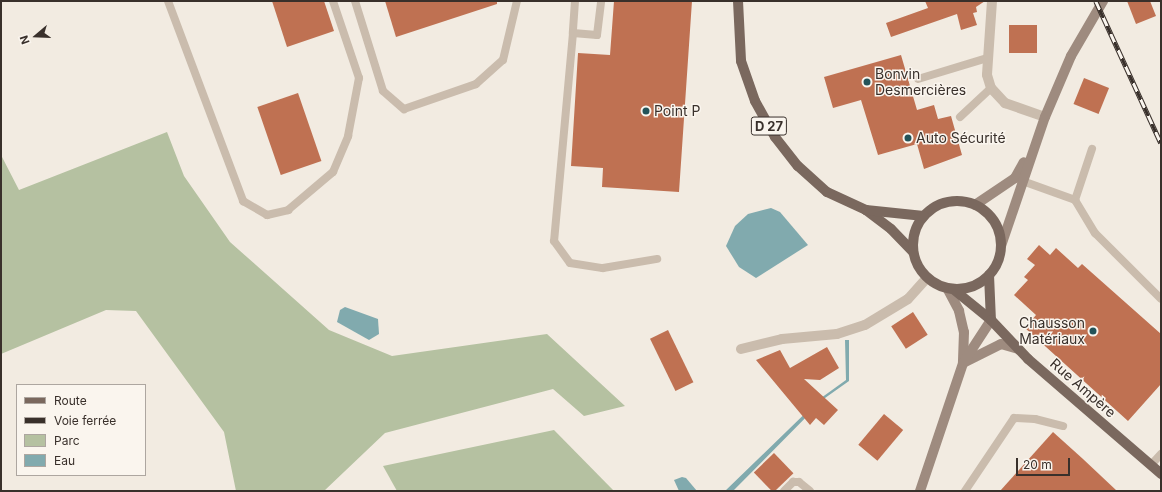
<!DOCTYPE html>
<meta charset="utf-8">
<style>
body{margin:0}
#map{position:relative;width:1162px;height:492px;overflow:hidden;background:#f2ebe1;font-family:Inter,sans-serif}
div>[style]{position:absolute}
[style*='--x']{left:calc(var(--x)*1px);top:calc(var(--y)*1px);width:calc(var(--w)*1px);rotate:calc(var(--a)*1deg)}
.green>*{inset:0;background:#b5c1a1}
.water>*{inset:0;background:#81aaae}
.building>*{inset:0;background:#bf7152;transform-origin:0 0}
.service>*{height:8px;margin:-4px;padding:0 4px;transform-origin:4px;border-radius:4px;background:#cabcad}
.minor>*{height:10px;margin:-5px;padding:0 5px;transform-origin:5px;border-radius:5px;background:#cabcad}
.secondary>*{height:10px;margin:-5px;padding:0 5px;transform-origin:5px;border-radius:5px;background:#9e8b7f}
.primary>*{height:10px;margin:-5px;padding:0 5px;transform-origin:5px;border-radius:5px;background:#7a685e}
.primary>.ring{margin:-5px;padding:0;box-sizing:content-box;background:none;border:10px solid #7a685e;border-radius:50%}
.rail>*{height:4.5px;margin-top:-2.25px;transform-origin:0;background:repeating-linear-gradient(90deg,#faf5ee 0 9px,#39302b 0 18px);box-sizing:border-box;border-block:1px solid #39302b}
.dots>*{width:11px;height:11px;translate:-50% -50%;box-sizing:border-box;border:2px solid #faf5ee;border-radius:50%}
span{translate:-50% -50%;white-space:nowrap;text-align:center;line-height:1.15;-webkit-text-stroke:3px #faf5ee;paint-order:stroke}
.shield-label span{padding:1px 3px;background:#faf5ee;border:1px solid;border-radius:3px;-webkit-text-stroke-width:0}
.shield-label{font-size:13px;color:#39302b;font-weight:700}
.poi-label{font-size:14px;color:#39302b}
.left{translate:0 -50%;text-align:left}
.right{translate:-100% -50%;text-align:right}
.street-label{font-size:14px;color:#39302b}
.frame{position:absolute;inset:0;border:2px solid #39302b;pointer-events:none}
.legend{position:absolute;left:16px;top:384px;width:130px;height:92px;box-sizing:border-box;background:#faf5ee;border:1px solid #ada6a0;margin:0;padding:5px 7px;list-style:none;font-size:12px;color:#39302b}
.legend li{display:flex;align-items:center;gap:8px;height:20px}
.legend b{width:20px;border:1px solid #ada6a0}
.north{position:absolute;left:16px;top:16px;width:40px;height:40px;-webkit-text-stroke:3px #faf5ee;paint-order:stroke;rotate:251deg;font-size:11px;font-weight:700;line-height:16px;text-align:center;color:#39302b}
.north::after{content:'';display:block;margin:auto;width:14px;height:18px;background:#39302b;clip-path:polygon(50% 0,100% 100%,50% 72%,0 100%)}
.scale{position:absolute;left:1016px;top:458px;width:54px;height:18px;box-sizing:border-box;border:2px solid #39302b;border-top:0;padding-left:5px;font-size:12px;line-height:14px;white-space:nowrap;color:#39302b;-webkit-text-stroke:3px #faf5ee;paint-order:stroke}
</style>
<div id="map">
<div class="green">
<i style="clip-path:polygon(167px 132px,184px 176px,230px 242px,329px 330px,392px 356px,547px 334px,625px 406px,584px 416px,553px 389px,385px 433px,324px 491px,236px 491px,224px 432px,136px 311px,106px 310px,1px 354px,1px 155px,19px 190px)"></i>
<i style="clip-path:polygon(554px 430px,614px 491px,397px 491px,383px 466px)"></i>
</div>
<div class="water">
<i style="clip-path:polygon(771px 208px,780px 212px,808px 245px,756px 278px,739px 267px,726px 246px,735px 226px,748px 214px)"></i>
<i style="clip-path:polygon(345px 307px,378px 319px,379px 334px,369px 340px,337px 322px,340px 310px)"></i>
<i style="clip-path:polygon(845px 340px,849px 340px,849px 381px,825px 398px,733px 491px,725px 491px,821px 398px,846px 380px)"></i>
<i style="clip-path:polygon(682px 477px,686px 478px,697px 491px,679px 491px,674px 480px)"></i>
</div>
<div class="building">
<i style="clip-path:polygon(272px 1px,324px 1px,334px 31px,287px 47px)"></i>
<i style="clip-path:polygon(385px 1px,497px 1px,497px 4px,396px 37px)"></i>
<i style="clip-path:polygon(614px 1px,692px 1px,679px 192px,602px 187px,603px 168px,571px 166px,578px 53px,610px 55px)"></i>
<i style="clip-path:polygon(925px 1px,985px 1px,976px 7px,977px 12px,973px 13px,977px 25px,961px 30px,957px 14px,891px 37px,886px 23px,928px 8px)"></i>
<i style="clip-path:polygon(1127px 1px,1150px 1px,1156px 16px,1136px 24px)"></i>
<i style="left:1009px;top:25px;width:28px;height:28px"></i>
<i style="clip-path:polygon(901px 55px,917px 110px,934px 105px,938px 119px,951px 116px,962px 155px,924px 169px,917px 144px,878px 155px,861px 100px,833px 108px,824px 77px)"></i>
<i style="left:1084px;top:78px;width:27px;height:28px;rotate:22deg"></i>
<i style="left:298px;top:93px;width:72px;height:43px;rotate:71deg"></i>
<i style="clip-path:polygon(1039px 245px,1050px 255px,1056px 248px,1078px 268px,1082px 264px,1161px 334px,1161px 384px,1128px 421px,1025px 328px,1036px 315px,1014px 295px,1028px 280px,1024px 277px,1035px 265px,1027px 259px)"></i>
<i style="left:913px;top:312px;width:27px;height:26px;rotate:57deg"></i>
<i style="left:668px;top:330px;width:58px;height:20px;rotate:64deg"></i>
<i style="clip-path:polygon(827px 347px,839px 368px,820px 380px,804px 379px,838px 410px,824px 425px,816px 418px,810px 425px,756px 360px,780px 350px,790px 368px)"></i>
<i style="left:884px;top:414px;width:25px;height:40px;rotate:40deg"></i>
<i style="clip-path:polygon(1053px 432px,1083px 459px,1117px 491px,1000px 491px)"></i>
<i style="left:774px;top:453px;width:28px;height:28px;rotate:46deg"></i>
</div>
<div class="service">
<i style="--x:168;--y:1;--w:214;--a:69.4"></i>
<i style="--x:243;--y:201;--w:28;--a:30"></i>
<i style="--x:267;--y:215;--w:22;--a:-13"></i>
<i style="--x:288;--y:210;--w:59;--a:-40.2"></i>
<i style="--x:333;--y:172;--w:39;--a:-67"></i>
<i style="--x:348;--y:136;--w:59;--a:-79.3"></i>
<i style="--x:359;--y:78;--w:81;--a:-108.7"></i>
<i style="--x:355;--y:1;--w:94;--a:72.7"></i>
<i style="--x:383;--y:91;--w:28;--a:41"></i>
<i style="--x:404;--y:109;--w:76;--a:-19.1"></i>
<i style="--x:476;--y:84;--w:36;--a:-42"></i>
<i style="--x:503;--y:60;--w:61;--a:-76.7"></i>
<i style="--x:575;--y:1;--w:32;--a:94"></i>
<i style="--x:573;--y:33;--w:24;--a:5"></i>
<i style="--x:597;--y:35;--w:34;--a:-83"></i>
<i style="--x:573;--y:33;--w:209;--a:95.2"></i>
<i style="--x:554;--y:241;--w:27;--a:54"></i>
<i style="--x:570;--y:263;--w:33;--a:9"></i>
<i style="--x:603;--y:268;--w:55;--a:-9.5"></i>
<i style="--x:918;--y:79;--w:72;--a:-16.9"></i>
<i style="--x:960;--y:117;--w:42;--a:-43.1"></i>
<i style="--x:1017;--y:179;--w:62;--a:19.9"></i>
<i style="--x:1075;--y:200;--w:39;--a:59"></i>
<i style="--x:1095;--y:233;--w:93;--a:45"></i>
<i style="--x:1075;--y:200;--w:54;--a:-71.6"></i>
<i style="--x:1151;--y:465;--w:15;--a:-48"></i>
<i style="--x:784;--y:491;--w:13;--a:-45"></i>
<i style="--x:793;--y:482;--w:6;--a:0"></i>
<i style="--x:799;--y:482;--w:14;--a:39"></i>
<i style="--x:965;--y:491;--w:88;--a:-56.1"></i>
<i style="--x:1014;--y:418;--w:21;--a:3"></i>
<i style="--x:1035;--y:419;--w:29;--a:14"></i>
</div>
<div class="minor">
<i style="--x:992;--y:1;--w:74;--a:93.9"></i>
<i style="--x:987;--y:75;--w:14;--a:73"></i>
<i style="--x:991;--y:88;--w:21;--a:47"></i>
<i style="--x:1005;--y:103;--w:42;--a:19.3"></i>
<i style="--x:741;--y:349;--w:42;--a:-13.7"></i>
<i style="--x:782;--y:339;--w:55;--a:-5.2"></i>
<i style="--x:837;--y:334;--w:29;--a:-18"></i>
<i style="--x:865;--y:325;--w:50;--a:-31.2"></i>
<i style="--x:908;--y:299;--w:28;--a:-48"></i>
</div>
<div class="secondary">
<i style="--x:975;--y:205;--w:48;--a:-34"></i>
<i style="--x:1015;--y:178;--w:18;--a:-61"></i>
<i style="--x:1001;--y:246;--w:136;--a:-71.2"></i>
<i style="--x:1045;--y:117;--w:66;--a:-66.9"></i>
<i style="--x:1071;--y:56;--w:64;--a:-59.8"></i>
<i style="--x:947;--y:288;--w:26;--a:62"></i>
<i style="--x:959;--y:311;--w:22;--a:77"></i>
<i style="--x:964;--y:332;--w:31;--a:92"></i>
<i style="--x:963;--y:363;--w:42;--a:-26.6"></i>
<i style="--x:1001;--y:344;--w:18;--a:16"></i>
<i style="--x:920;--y:491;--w:135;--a:-71.4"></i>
<i style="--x:963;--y:363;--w:51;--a:-56.9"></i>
</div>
<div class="primary">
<i style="--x:738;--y:1;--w:60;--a:87.1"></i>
<i style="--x:741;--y:61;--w:42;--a:70.7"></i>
<i style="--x:755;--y:101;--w:41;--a:60.9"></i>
<i style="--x:775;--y:137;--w:37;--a:52"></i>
<i style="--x:798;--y:166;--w:39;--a:42"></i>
<i style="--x:827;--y:192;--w:43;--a:24.8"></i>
<i style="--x:866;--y:210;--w:31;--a:37"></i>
<i style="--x:891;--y:229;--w:32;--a:46"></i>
<i class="ring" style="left:913px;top:201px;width:78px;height:78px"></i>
<i style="--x:866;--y:210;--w:58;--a:5.9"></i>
<i style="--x:989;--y:275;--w:45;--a:87.5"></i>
<i style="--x:953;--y:289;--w:49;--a:39.2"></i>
<i style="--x:991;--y:320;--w:54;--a:46.5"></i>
<i style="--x:1028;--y:359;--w:176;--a:40.8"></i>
</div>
<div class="rail">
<i style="--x:1096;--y:1;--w:156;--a:65.4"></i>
</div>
<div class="dots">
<i style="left:867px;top:82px;background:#235359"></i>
<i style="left:646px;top:111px;background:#235359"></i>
<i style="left:908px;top:138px;background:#235359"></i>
<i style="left:1093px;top:331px;background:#235359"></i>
</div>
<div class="shield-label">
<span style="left:769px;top:126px">D 27</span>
</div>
<div class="poi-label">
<span class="left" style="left:875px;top:82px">Bonvin<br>Desmercières</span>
<span class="left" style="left:654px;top:111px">Point P</span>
<span class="left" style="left:916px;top:138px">Auto Sécurité</span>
<span class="right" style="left:1085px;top:331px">Chausson<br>Matériaux</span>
</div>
<div class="street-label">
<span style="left:1083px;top:388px;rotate:41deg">Rue Ampère</span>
</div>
<div class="frame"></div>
<ul class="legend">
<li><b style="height:5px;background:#7a685e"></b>Route</li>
<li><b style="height:5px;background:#39302b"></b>Voie ferrée</li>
<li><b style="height:11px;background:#b5c1a1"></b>Parc</li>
<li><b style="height:11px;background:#81aaae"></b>Eau</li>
</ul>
<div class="north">N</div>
<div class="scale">20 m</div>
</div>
